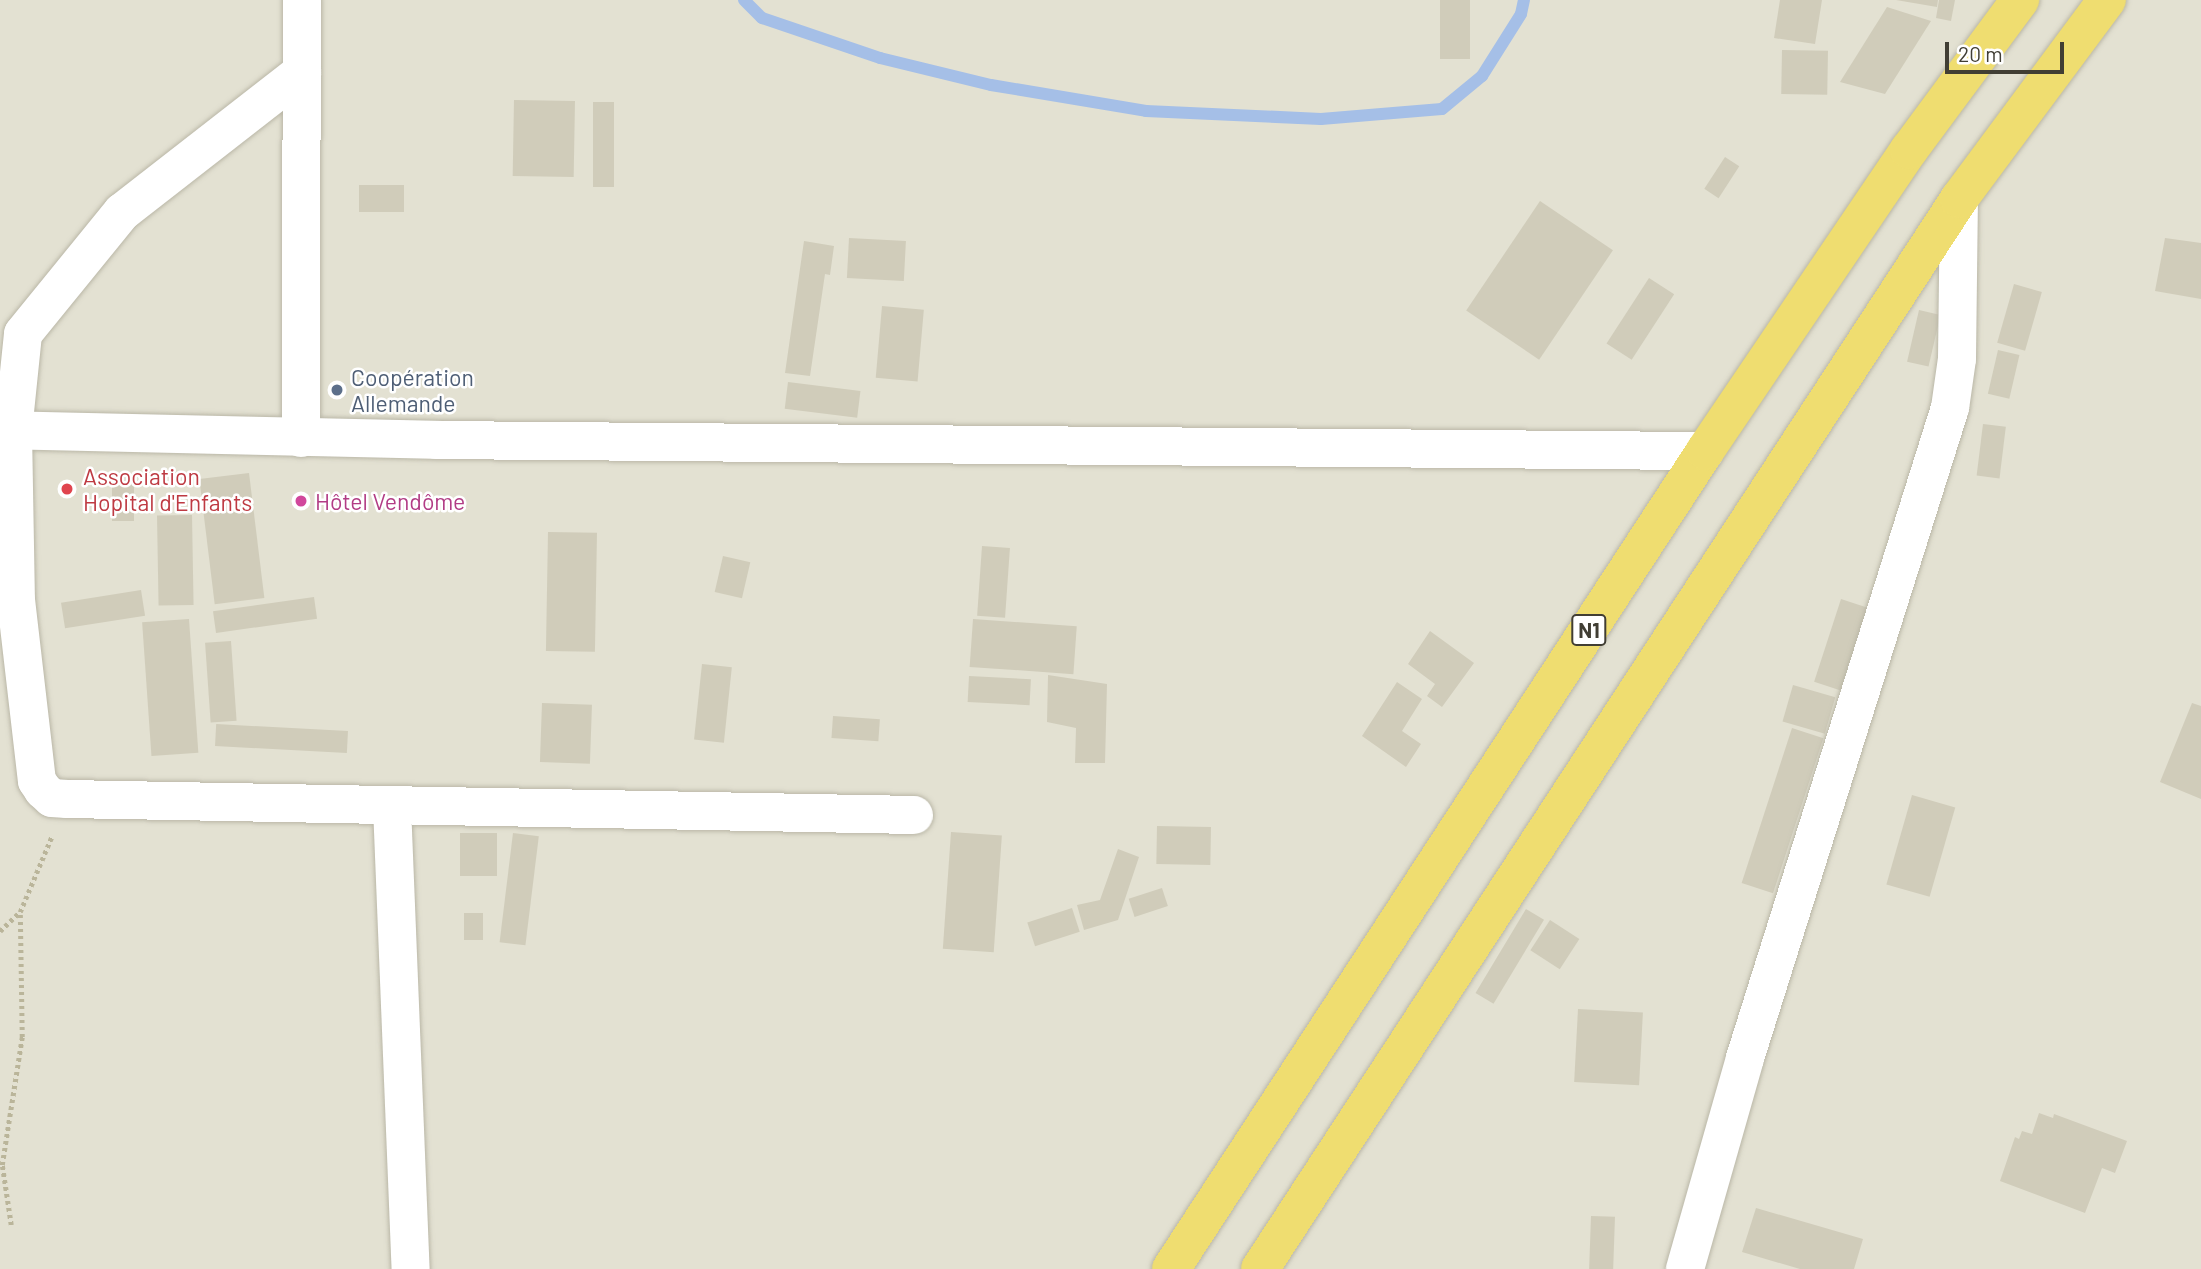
<!DOCTYPE html>
<meta charset="utf-8">
<style>
body{margin:0}
#map{position:relative;width:2201px;height:1269px;overflow:hidden;background:#f0eee4;font-family:Barlow,sans-serif}
div>[style]{position:absolute}
[style*='--x']{left:calc(var(--x)*1px);top:calc(var(--y)*1px);width:calc(var(--w)*1px);rotate:calc(var(--a)*1deg)}
.residential>*{inset:0;background:#e3e1d2;transform-origin:0 0}
.stream>*{height:12px;margin:-6px;padding:0 6px;transform-origin:6px;border-radius:6px;background:#a5bfe7}
.building>*{inset:0;background:#d0ccba;transform-origin:0 0}
.path>*{height:4.5px;margin-top:-2.25px;transform-origin:0;background:repeating-linear-gradient(90deg,#bab59a 0 3.5px,transparent 0 7px)}
.roads{filter:drop-shadow(0 0 2px #bab7a7) drop-shadow(0 0 2px #bab7a7)}
.minor>*{height:38px;margin:-19px;padding:0 19px;transform-origin:19px;border-radius:19px;background:#fff}
.highway>*{height:38px;margin:-19px;padding:0 19px;transform-origin:19px;border-radius:19px;background:#efdd70}
.dots>*{width:19px;height:19px;translate:-50% -50%;box-sizing:border-box;border:4px solid #fff;border-radius:50%}
span{translate:-50% -50%;white-space:nowrap;text-align:center;line-height:1.15;-webkit-text-stroke:5px #fff;paint-order:stroke}
.shield-label span{padding:2px 5px;background:#fff;border:2px solid;border-radius:5px;-webkit-text-stroke-width:0}
.shield-label{font-size:21px;color:#413e34;font-weight:700}
.service-label{font-size:23px;color:#4e5e75}
.left{translate:0 -50%;text-align:left}
.health-label{font-size:23px;color:#be3a42}
.hotel-label{font-size:23px;color:#b23c85}
.scale{position:absolute;left:1945px;top:42px;width:119px;height:32px;box-sizing:border-box;border:4px solid #413e34;border-top:0;padding-left:9px;font-size:21px;line-height:24px;white-space:nowrap;color:#413e34;-webkit-text-stroke:5px #fff;paint-order:stroke}
</style>
<div id="map">
<div class="residential">
<i style="left:0;top:0;width:2201px;height:1269px"></i>
</div>
<div class="stream">
<i style="--x:744;--y:0;--w:25;--a:45"></i>
<i style="--x:762;--y:18;--w:125;--a:18.7"></i>
<i style="--x:880;--y:58;--w:114;--a:13.7"></i>
<i style="--x:991;--y:85;--w:157;--a:9.5"></i>
<i style="--x:1146;--y:111;--w:175;--a:2.6"></i>
<i style="--x:1321;--y:119;--w:121;--a:-4.7"></i>
<i style="--x:1442;--y:109;--w:52;--a:-39.5"></i>
<i style="--x:1482;--y:76;--w:73;--a:-57.8"></i>
<i style="--x:1521;--y:14;--w:14;--a:-78"></i>
</div>
<div class="building">
<i style="left:1440px;top:0;width:30px;height:59px"></i>
<i style="clip-path:polygon(1780px 0,1822px 0,1815px 44px,1774px 38px)"></i>
<i style="clip-path:polygon(1896px 0,1938px 0,1937px 7px)"></i>
<i style="clip-path:polygon(1939px 0,1955px 0,1951px 21px,1936px 18px)"></i>
<i style="clip-path:polygon(1887px 7px,1931px 21px,1885px 94px,1840px 82px)"></i>
<i style="left:1782px;top:50px;width:46px;height:44px;rotate:1deg"></i>
<i style="left:514px;top:100px;width:61px;height:76px;rotate:1deg"></i>
<i style="left:593px;top:102px;width:21px;height:85px"></i>
<i style="left:1725px;top:157px;width:17px;height:38px;rotate:33deg"></i>
<i style="left:404px;top:185px;width:27px;height:45px;rotate:90deg"></i>
<i style="left:1540px;top:201px;width:88px;height:132px;rotate:34deg"></i>
<i style="left:849px;top:238px;width:57px;height:40px;rotate:3deg"></i>
<i style="clip-path:polygon(2165px 238px,2201px 243px,2201px 299px,2155px 291px)"></i>
<i style="clip-path:polygon(804px 241px,834px 246px,830px 275px,825px 274px,810px 376px,785px 373px)"></i>
<i style="left:1649px;top:278px;width:30px;height:78px;rotate:33deg"></i>
<i style="left:2014px;top:284px;width:29px;height:61px;rotate:16deg"></i>
<i style="left:882px;top:306px;width:42px;height:72px;rotate:5deg"></i>
<i style="left:1919px;top:310px;width:22px;height:53px;rotate:13deg"></i>
<i style="left:1998px;top:350px;width:22px;height:45px;rotate:13deg"></i>
<i style="left:788px;top:382px;width:73px;height:27px;rotate:7deg"></i>
<i style="left:1983px;top:424px;width:23px;height:52px;rotate:7deg"></i>
<i style="left:112px;top:473px;width:22px;height:48px"></i>
<i style="left:249px;top:473px;width:126px;height:50px;rotate:83deg"></i>
<i style="left:192px;top:515px;width:90px;height:35px;rotate:89deg"></i>
<i style="left:548px;top:532px;width:49px;height:119px;rotate:1deg"></i>
<i style="left:982px;top:546px;width:28px;height:70px;rotate:4deg"></i>
<i style="left:723px;top:556px;width:28px;height:37px;rotate:13deg"></i>
<i style="left:141px;top:590px;width:26px;height:81px;rotate:81deg"></i>
<i style="left:314px;top:597px;width:22px;height:102px;rotate:82deg"></i>
<i style="left:1841px;top:599px;width:28px;height:87px;rotate:18deg"></i>
<i style="left:189px;top:619px;width:134px;height:47px;rotate:86deg"></i>
<i style="left:973px;top:619px;width:104px;height:48px;rotate:4deg"></i>
<i style="clip-path:polygon(1430px 631px,1474px 663px,1442px 707px,1427px 696px,1435px 684px,1408px 664px)"></i>
<i style="left:231px;top:641px;width:80px;height:26px;rotate:86deg"></i>
<i style="left:702px;top:664px;width:30px;height:76px;rotate:6deg"></i>
<i style="clip-path:polygon(1048px 675px,1107px 684px,1105px 763px,1075px 763px,1076px 728px,1047px 722px)"></i>
<i style="left:969px;top:676px;width:62px;height:26px;rotate:3deg"></i>
<i style="clip-path:polygon(1397px 682px,1422px 699px,1402px 731px,1421px 744px,1406px 767px,1362px 736px)"></i>
<i style="left:1793px;top:685px;width:44px;height:38px;rotate:16deg"></i>
<i style="left:542px;top:703px;width:50px;height:59px;rotate:2deg"></i>
<i style="clip-path:polygon(2192px 703px,2201px 706px,2201px 799px,2160px 782px)"></i>
<i style="left:833px;top:716px;width:47px;height:22px;rotate:4deg"></i>
<i style="left:1792px;top:728px;width:33px;height:163px;rotate:18deg"></i>
<i style="left:348px;top:731px;width:22px;height:132px;rotate:93deg"></i>
<i style="left:1912px;top:795px;width:45px;height:93px;rotate:16deg"></i>
<i style="left:1157px;top:826px;width:54px;height:38px;rotate:1deg"></i>
<i style="left:951px;top:832px;width:51px;height:117px;rotate:4deg"></i>
<i style="left:460px;top:833px;width:37px;height:43px"></i>
<i style="left:513px;top:833px;width:26px;height:110px;rotate:7deg"></i>
<i style="clip-path:polygon(1118px 849px,1139px 857px,1118px 920px,1084px 930px,1077px 905px,1100px 900px)"></i>
<i style="left:1162px;top:888px;width:19px;height:35px;rotate:72deg"></i>
<i style="left:1072px;top:908px;width:25px;height:47px;rotate:72deg"></i>
<i style="left:1526px;top:909px;width:21px;height:98px;rotate:31deg"></i>
<i style="left:483px;top:913px;width:27px;height:19px;rotate:90deg"></i>
<i style="left:1550px;top:920px;width:35px;height:36px;rotate:33deg"></i>
<i style="left:1578px;top:1009px;width:65px;height:73px;rotate:3deg"></i>
<i style="clip-path:polygon(2039px 1113px,2053px 1118px,2054px 1114px,2127px 1141px,2115px 1173px,2102px 1168px,2085px 1213px,2000px 1181px,2015px 1137px,2019px 1139px,2022px 1131px,2032px 1134px)"></i>
<i style="clip-path:polygon(1756px 1208px,1863px 1239px,1854px 1269px,1800px 1269px,1742px 1252px)"></i>
<i style="left:1591px;top:1216px;width:24px;height:53px;rotate:2deg"></i>
</div>
<div class="path">
<i style="--x:0;--y:931;--w:28;--a:-44"></i>
<i style="--x:20;--y:912;--w:82;--a:-67.2"></i>
<i style="--x:11;--y:1225;--w:61;--a:-98.5"></i>
<i style="--x:2;--y:1165;--w:130;--a:-81.1"></i>
<i style="--x:22;--y:1037;--w:125;--a:-90.9"></i>
</div>
<div class="roads">
<div class="minor">
<i style="--x:302;--y:72;--w:228;--a:142.1"></i>
<i style="--x:122;--y:212;--w:157;--a:129.1"></i>
<i style="--x:23;--y:334;--w:98;--a:95.9"></i>
<i style="--x:13;--y:431;--w:169;--a:89"></i>
<i style="--x:16;--y:600;--w:182;--a:83.4"></i>
<i style="--x:37;--y:781;--w:11;--a:56"></i>
<i style="--x:43;--y:790;--w:12;--a:42"></i>
<i style="--x:52;--y:798;--w:15;--a:4"></i>
<i style="--x:67;--y:799;--w:847;--a:1.08"></i>
<i style="--x:0;--y:430;--w:436;--a:1.3"></i>
<i style="--x:436;--y:440;--w:1269;--a:0.5"></i>
<i style="--x:301;--y:438;--w:438;--a:-89.9"></i>
<i style="--x:392;--y:806;--w:463;--a:87.7"></i>
<i style="--x:1685;--y:1269;--w:219;--a:-74.1"></i>
<i style="--x:1745;--y:1058;--w:682;--a:-72.5"></i>
<i style="--x:1950;--y:408;--w:49;--a:-81.9"></i>
<i style="--x:1957;--y:359;--w:160;--a:-89.3"></i>
</div>
<div class="highway">
<i style="--x:1171;--y:1269;--w:977;--a:-56.86"></i>
<i style="--x:1705;--y:451;--w:364;--a:-55.9"></i>
<i style="--x:1909;--y:150;--w:187;--a:-53.5"></i>
<i style="--x:1260;--y:1269;--w:1278;--a:-56.84"></i>
<i style="--x:1959;--y:199;--w:248;--a:-53.4"></i>
</div>
</div>
<div class="dots">
<i style="left:337px;top:390px;background:#5c6f8a"></i>
<i style="left:67px;top:489px;background:#e0444e"></i>
<i style="left:301px;top:501px;background:#d1479c"></i>
</div>
<div class="shield-label">
<span style="left:1589px;top:630px">N1</span>
</div>
<div class="service-label">
<span class="left" style="left:351px;top:390px">Coopération<br>Allemande</span>
</div>
<div class="health-label">
<span class="left" style="left:83px;top:489px">Association<br>Hopital d'Enfants</span>
</div>
<div class="hotel-label">
<span class="left" style="left:315px;top:501px">Hôtel Vendôme</span>
</div>
<div class="scale">20 m</div>
</div>
